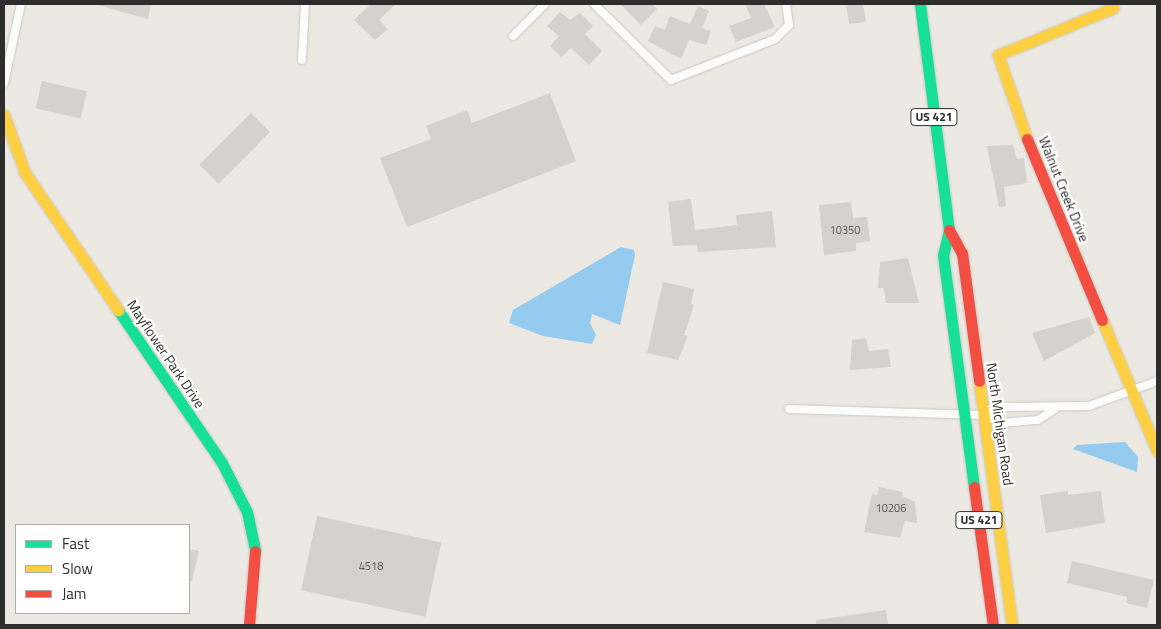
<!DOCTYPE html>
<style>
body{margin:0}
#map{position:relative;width:1161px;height:629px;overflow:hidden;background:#ece9e2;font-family:"Titillium Web",sans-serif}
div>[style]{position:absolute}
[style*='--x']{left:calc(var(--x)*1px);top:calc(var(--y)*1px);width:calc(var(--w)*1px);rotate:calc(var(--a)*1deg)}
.water>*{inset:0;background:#95cbee}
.building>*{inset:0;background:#d4d2cd;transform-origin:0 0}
.roads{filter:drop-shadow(0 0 1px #c9c8c7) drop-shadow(0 0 1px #c9c8c7)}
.street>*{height:8px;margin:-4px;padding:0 4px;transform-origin:4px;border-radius:4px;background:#fcfcfb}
.fast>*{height:11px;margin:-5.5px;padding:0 5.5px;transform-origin:5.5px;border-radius:5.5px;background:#16e098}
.slow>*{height:11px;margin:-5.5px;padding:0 5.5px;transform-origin:5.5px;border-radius:5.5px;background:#ffcf43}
.jam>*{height:11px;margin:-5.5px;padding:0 5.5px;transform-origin:5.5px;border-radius:5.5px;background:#f24e42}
span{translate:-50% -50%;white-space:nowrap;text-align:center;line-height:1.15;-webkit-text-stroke:4.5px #fff;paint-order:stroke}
.number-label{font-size:11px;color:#585756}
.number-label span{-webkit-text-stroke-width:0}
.shield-label span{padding:1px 4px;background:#fff;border:1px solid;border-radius:4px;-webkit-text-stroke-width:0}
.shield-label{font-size:12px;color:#2d2d2d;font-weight:700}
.street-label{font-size:14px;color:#2d2d2d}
.frame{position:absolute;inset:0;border:5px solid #2d2d2d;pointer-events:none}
.legend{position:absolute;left:15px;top:524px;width:175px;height:90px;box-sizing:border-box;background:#fff;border:1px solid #ababab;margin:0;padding:6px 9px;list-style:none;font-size:15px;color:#2d2d2d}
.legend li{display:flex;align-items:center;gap:10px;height:25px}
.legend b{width:25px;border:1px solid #ababab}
</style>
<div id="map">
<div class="water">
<i style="clip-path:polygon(621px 247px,634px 250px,635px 255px,620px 325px,592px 314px,590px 323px,596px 335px,592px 344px,543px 336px,509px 323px,513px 310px)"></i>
<i style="clip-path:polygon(1125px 442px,1138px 457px,1137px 472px,1073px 449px,1077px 445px)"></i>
</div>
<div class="building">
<i style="clip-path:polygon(94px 4px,151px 4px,148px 19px)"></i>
<i style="clip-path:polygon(371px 4px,396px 4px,379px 20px,388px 29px,375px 40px,354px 20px)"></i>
<i style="clip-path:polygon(620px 4px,652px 4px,657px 9px,641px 25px)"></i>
<i style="clip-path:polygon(745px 4px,764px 4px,775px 27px,736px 42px,729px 26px,751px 18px)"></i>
<i style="clip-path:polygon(846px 4px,863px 4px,866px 22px,849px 24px)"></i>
<i style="clip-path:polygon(698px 6px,709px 11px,702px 28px,711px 31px,706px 45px,689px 40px,681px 59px,648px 41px,655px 26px,665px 30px,670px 16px,690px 24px)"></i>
<i style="clip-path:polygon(560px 12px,570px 20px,580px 13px,593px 26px,585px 34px,602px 51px,589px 65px,571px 48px,561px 57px,550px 46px,559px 36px,547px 26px)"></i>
<i style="left:42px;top:81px;width:46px;height:28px;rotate:13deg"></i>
<i style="clip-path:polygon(550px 93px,576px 161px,407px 227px,380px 158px,431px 139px,426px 126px,467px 110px,472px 123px)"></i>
<i style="left:251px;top:113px;width:27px;height:73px;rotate:45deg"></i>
<i style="clip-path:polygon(1013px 145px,1017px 159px,1024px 158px,1027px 183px,1004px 187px,1006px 206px,999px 207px,987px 146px)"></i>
<i style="clip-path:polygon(691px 199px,695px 230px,737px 225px,736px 215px,772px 211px,776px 247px,698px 252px,697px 245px,673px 246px,668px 202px)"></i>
<i style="clip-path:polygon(851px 202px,853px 218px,867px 217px,870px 241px,856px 243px,856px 251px,824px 255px,819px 205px)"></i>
<i style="clip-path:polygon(908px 258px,919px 303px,886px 303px,884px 288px,878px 288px,880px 262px)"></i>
<i style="clip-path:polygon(663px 282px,694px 289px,691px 304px,694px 305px,684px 335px,688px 336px,678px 360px,647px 353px)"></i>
<i style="clip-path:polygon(1089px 317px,1095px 333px,1044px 361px,1032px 333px)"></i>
<i style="clip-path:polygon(866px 338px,869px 351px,888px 349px,891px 367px,850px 370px,852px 340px)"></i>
<i style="clip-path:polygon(879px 487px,903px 492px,902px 496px,915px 502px,917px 523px,905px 521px,900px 538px,864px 532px,872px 494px,877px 495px)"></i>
<i style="clip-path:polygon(1068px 491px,1068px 495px,1101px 491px,1105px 523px,1046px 533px,1040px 495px)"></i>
<i style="left:317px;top:516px;width:127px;height:76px;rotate:12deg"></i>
<i style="clip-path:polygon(189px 549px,199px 551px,192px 581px,189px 581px)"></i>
<i style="clip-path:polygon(1072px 561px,1154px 580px,1147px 608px,1126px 603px,1127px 597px,1067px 583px)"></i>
<i style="clip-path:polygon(886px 610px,888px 625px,816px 625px,816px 620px)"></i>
</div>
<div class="roads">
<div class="street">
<i style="--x:594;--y:4;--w:108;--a:44.6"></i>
<i style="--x:671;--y:80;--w:112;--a:-21.5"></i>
<i style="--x:775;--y:39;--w:20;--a:-45"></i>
<i style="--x:789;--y:25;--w:21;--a:-98"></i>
<i style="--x:513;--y:36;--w:45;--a:-45"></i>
<i style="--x:302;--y:60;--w:56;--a:-86.9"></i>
<i style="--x:4;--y:83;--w:81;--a:-77.9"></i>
<i style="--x:789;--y:409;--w:195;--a:1.8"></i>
<i style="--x:984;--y:415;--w:20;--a:24"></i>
<i style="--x:1002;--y:423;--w:36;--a:-5"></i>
<i style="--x:1038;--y:420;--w:20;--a:-33"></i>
<i style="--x:984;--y:415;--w:21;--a:-23"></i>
<i style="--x:1003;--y:407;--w:86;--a:-0.7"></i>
<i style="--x:1089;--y:406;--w:72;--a:-20.2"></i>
</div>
<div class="fast">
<i style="--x:920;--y:4;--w:228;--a:82.7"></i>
<i style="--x:949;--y:230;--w:26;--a:103"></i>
<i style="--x:943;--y:255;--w:234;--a:82.4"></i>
<i style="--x:118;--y:310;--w:185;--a:55.8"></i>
<i style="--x:222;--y:463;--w:55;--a:63"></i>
<i style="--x:247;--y:512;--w:40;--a:78"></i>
</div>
<div class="slow">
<i style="--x:4;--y:115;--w:62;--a:70.1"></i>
<i style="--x:25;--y:173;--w:166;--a:55.8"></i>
<i style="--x:1027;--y:139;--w:89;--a:-109"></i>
<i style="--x:998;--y:55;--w:124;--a:-22.2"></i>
<i style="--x:1113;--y:8;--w:4;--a:-117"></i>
<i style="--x:1102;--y:320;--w:142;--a:67.2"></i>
<i style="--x:979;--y:381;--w:246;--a:82.3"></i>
</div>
<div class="jam">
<i style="--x:1027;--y:139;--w:196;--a:67.5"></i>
<i style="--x:949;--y:230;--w:26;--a:61"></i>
<i style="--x:962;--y:253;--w:129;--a:82.4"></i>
<i style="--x:974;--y:487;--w:139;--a:82.2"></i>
<i style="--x:249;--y:625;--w:74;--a:-85.4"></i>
</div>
</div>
<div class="number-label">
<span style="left:845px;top:230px">10350</span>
<span style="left:891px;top:508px">10206</span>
<span style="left:371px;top:566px">4518</span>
</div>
<div class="shield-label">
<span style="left:934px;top:117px">US 421</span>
<span style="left:979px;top:520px">US 421</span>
</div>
<div class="street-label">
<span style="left:1064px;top:189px;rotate:68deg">Walnut Creek Drive</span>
<span style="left:166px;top:354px;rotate:56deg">Mayflower Park Drive</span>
<span style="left:1000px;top:424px;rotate:82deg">North Michigan Road</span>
</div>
<div class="frame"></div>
<ul class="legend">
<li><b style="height:6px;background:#16e098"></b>Fast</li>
<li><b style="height:6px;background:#ffcf43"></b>Slow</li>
<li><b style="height:6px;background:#f24e42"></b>Jam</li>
</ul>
</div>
